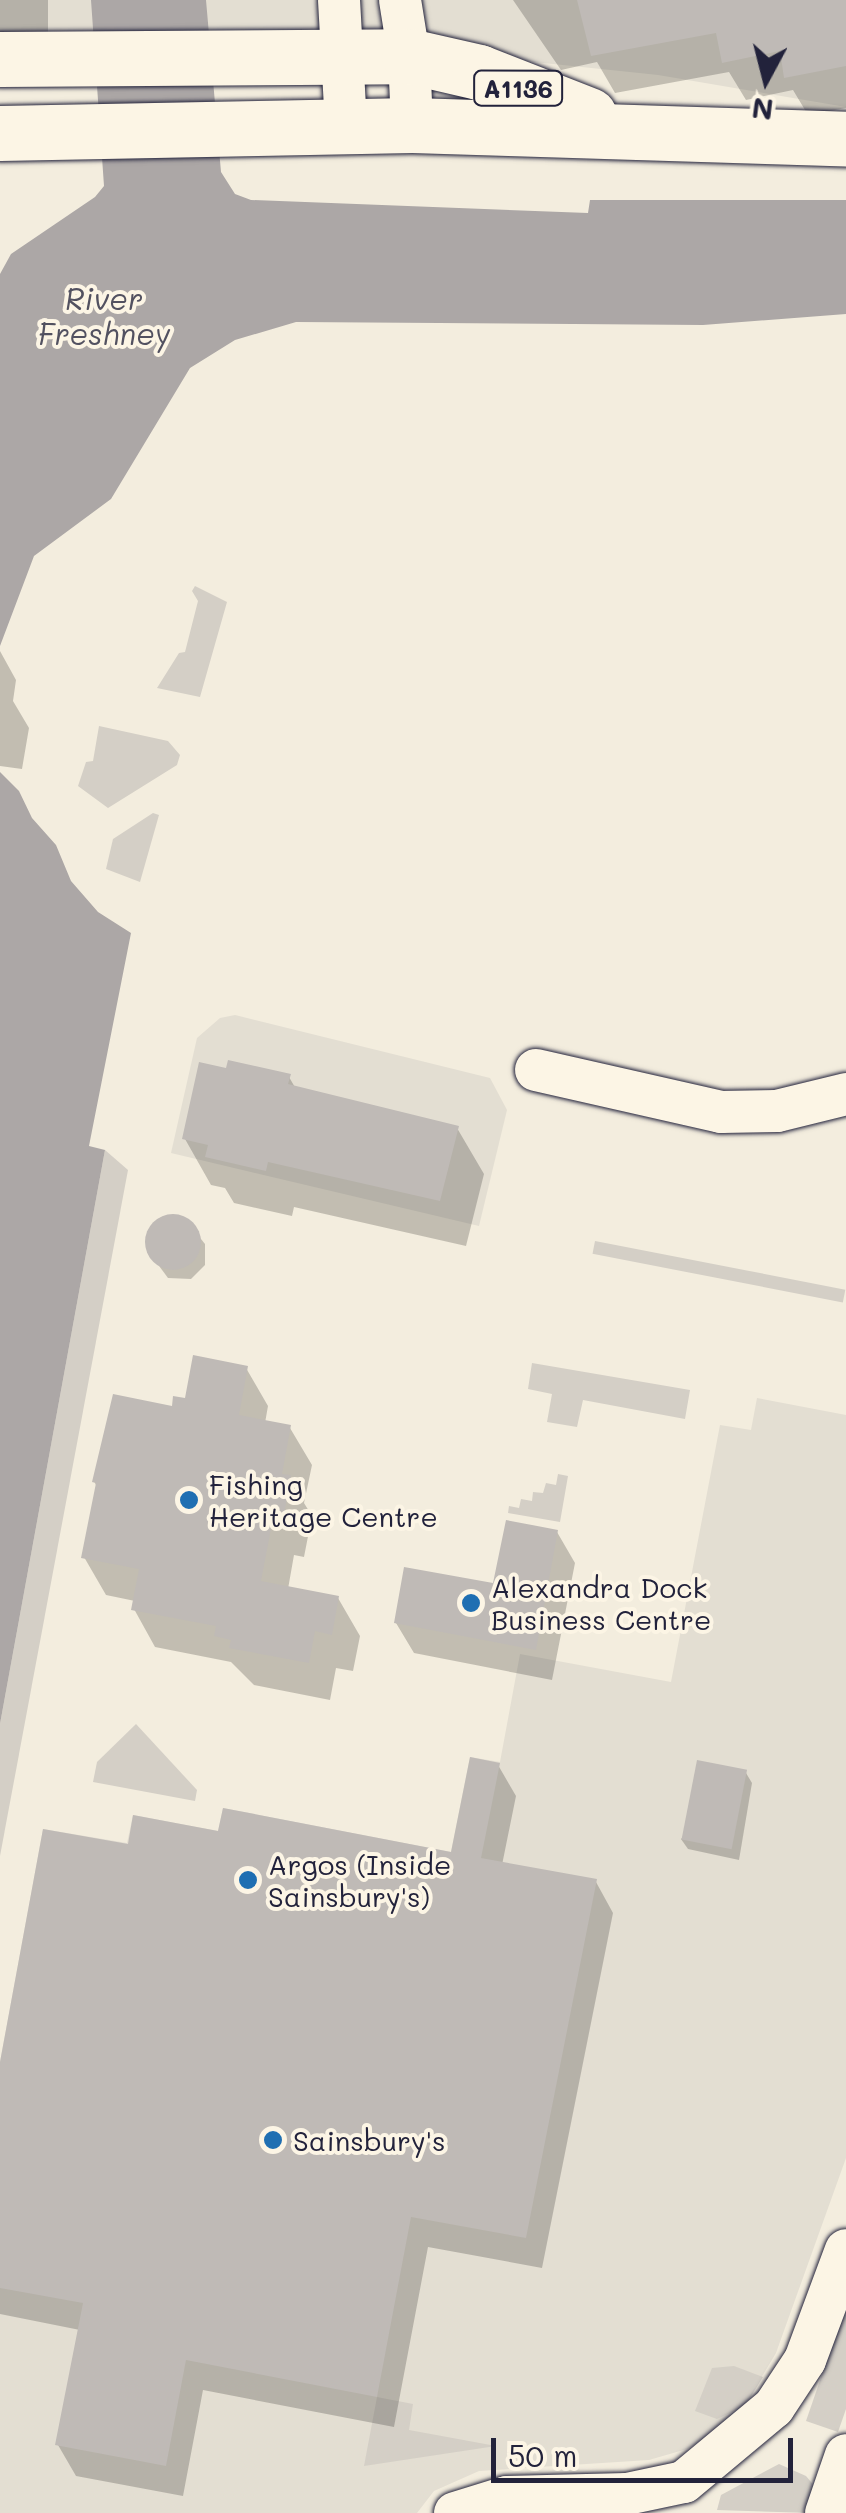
<!DOCTYPE html>
<style>
body{margin:0}
#map{position:relative;width:846px;height:2513px;overflow:hidden;background:#f3edde;font-family:Mali,sans-serif}
div>[style]{position:absolute}
[style*='--x']{left:calc(var(--x)*1px);top:calc(var(--y)*1px);width:calc(var(--w)*1px);rotate:calc(var(--a)*1deg)}
.built>*{inset:0;background:#e3ded2}
.green>*{inset:0;background:#d4cfc6;transform-origin:0 0}
.water>*{inset:0;background:#aca7a6}
.shadow>*{inset:0;background:#0003;transform-origin:0 0}
.building>*{inset:0;background:#bfbab6;transform-origin:0 0}
.round{border-radius:50%}
.roads{filter:drop-shadow(0 0 2px #22223b) drop-shadow(0 0 2px #22223b)}
.minor>*{height:42px;margin:-21px;padding:0 21px;transform-origin:21px;border-radius:21px;background:#fcf5e5}
.primary>*{height:55px;margin:-27.5px;padding:0 27.5px;transform-origin:27.5px;border-radius:27.5px;background:#fcf5e5}
.dots>*{width:28px;height:28px;translate:-50% -50%;box-sizing:border-box;border:5px solid #fcf5e5;border-radius:50%}
span{translate:-50% -50%;white-space:nowrap;text-align:center;line-height:1.15;-webkit-text-stroke:8px #fcf5e5;paint-order:stroke}
.shield-label span{padding:2px 8px;background:#fcf5e5;border:2px solid;border-radius:8px;-webkit-text-stroke-width:0}
.shield-label{font-size:25px;color:#22223b;font-weight:700}
.poi-label{font-size:28px;color:#22223b}
.left{translate:0 -50%;text-align:left}
.water-label{font-size:30px;color:#525160;font-style:italic}
.north{position:absolute;left:716px;top:30px;width:100px;height:100px;-webkit-text-stroke:8px #fcf5e5;paint-order:stroke;rotate:187deg;font-size:28px;font-weight:700;line-height:40px;text-align:center;color:#22223b}
.north::after{content:'';display:block;margin:auto;width:35px;height:45px;background:#22223b;clip-path:polygon(50% 0,100% 100%,50% 72%,0 100%)}
.scale{position:absolute;left:491px;top:2438px;width:302px;height:45px;box-sizing:border-box;border:5px solid #22223b;border-top:0;padding-left:12px;font-size:30px;line-height:35px;white-space:nowrap;color:#22223b;-webkit-text-stroke:8px #fcf5e5;paint-order:stroke}
</style>
<div id="map">
<div class="built">
<i style="clip-path:polygon(0 0,846px 0,846px 107px,658px 75px,275px 35px,0 36px)"></i>
<i style="clip-path:polygon(235px 1015px,490px 1078px,507px 1110px,479px 1226px,171px 1153px,197px 1038px,220px 1018px)"></i>
<i style="clip-path:polygon(757px 1398px,846px 1415px,846px 2158px,776px 2353px,736px 2420px,687px 2449px,649px 2460px,479px 2471px,434px 2491px,417px 2513px,0 2513px,0 2062px,43px 1829px,127px 1843px,133px 1815px,218px 1831px,223px 1808px,451px 1852px,470px 1757px,500px 1762px,520px 1654px,671px 1682px,720px 1425px,751px 1430px)"></i>
</div>
<div class="green">
<i style="clip-path:polygon(195px 586px,227px 602px,200px 697px,157px 688px,179px 653px,185px 652px,198px 601px,192px 591px)"></i>
<i style="clip-path:polygon(99px 726px,168px 741px,180px 755px,177px 765px,108px 808px,78px 786px,86px 762px,93px 761px)"></i>
<i style="clip-path:polygon(153px 813px,159px 815px,140px 882px,106px 869px,113px 839px)"></i>
<i style="clip-path:polygon(105px 1150px,128px 1170px,0 1856px,0 1724px)"></i>
<i style="left:595px;top:1241px;width:255px;height:13px;rotate:11deg"></i>
<i style="clip-path:polygon(532px 1363px,690px 1390px,685px 1419px,583px 1400px,577px 1427px,547px 1422px,552px 1394px,528px 1389px)"></i>
<i style="clip-path:polygon(558px 1474px,568px 1476px,560px 1522px,508px 1513px,509px 1506px,519px 1508px,521px 1499px,532px 1501px,533px 1492px,543px 1493px,546px 1483px,556px 1485px)"></i>
<i style="clip-path:polygon(136px 1724px,197px 1790px,195px 1801px,93px 1782px,97px 1762px)"></i>
<i style="clip-path:polygon(846px 2305px,846px 2409px,838px 2432px,806px 2421px)"></i>
<i style="clip-path:polygon(734px 2366px,763px 2377px,745px 2406px,717px 2419px,695px 2411px,712px 2368px)"></i>
<i style="clip-path:polygon(377px 2397px,413px 2404px,409px 2430px,496px 2446px,364px 2466px)"></i>
<i style="clip-path:polygon(779px 2464px,806px 2476px,816px 2488px,812px 2513px,717px 2510px,721px 2495px)"></i>
</div>
<div class="water">
<i style="clip-path:polygon(91px 0,206px 0,221px 172px,235px 194px,251px 200px,588px 213px,590px 200px,846px 200px,846px 314px,703px 325px,296px 322px,235px 340px,190px 368px,111px 499px,34px 556px,0 646px,0 274px,11px 254px,95px 197px,104px 186px)"></i>
<i style="clip-path:polygon(0 772px,19px 791px,32px 818px,56px 845px,71px 881px,98px 912px,131px 933px,89px 1146px,105px 1150px,0 1724px)"></i>
</div>
<div class="shadow">
<i style="left:0;top:0;width:48px;height:43px"></i>
<i style="clip-path:polygon(513px 0,846px 0,846px 108px,808px 115px,793px 90px,746px 100px,729px 72px,615px 93px,597px 62px,561px 70px)"></i>
<i style="clip-path:polygon(0 651px,16px 680px,13px 701px,29px 728px,22px 769px,0 766px)"></i>
<i style="clip-path:polygon(228px 1071px,289px 1077px,296px 1089px,457px 1128px,484px 1174px,466px 1246px,294px 1207px,292px 1216px,234px 1203px,225px 1188px,211px 1185px,185px 1139px)"></i>
<i style="clip-path:polygon(161px 1218px,185px 1219px,205px 1244px,205px 1265px,191px 1279px,168px 1278px,148px 1251px,149px 1231px)"></i>
<i style="clip-path:polygon(246px 1368px,268px 1406px,265px 1423px,290px 1428px,312px 1465px,304px 1503px,312px 1516px,304px 1557px,294px 1555px,288px 1589px,338px 1598px,360px 1636px,353px 1671px,336px 1668px,330px 1700px,254px 1685px,231px 1662px,155px 1647px,134px 1609px,135px 1601px,106px 1595px,84px 1557px,97px 1487px,94px 1481px,174px 1409px)"></i>
<i style="clip-path:polygon(557px 1532px,575px 1563px,552px 1680px,414px 1653px,396px 1623px,495px 1586px)"></i>
<i style="clip-path:polygon(498px 1765px,516px 1796px,502px 1865px,596px 1882px,613px 1913px,542px 2268px,428px 2247px,394px 2427px,203px 2390px,183px 2496px,76px 2476px,58px 2445px,80px 2330px,0 2314px,0 2076px,130px 1846px,220px 1834px,453px 1855px)"></i>
<i style="clip-path:polygon(746px 1773px,752px 1783px,739px 1860px,688px 1849px,681px 1839px)"></i>
</div>
<div class="building">
<i style="clip-path:polygon(577px 0,846px 0,846px 66px,784px 78px,780px 51px,722px 63px,716px 33px,591px 56px)"></i>
<i style="clip-path:polygon(228px 1060px,291px 1074px,288px 1084px,459px 1126px,440px 1201px,268px 1162px,266px 1171px,205px 1157px,208px 1145px,182px 1139px,199px 1062px,226px 1068px)"></i>
<i class="round" style="left:145px;top:1214px;width:56px;height:56px"></i>
<i style="clip-path:polygon(193px 1355px,248px 1366px,239px 1415px,291px 1425px,282px 1474px,291px 1475px,283px 1520px,273px 1518px,261px 1581px,339px 1596px,332px 1635px,315px 1631px,309px 1663px,229px 1648px,231px 1640px,214px 1636px,216px 1626px,131px 1610px,139px 1569px,81px 1558px,96px 1483px,92px 1482px,113px 1394px,172px 1406px,173px 1396px,185px 1398px)"></i>
<i style="clip-path:polygon(506px 1520px,558px 1530px,536px 1650px,394px 1623px,404px 1567px,493px 1583px)"></i>
<i style="clip-path:polygon(470px 1757px,500px 1763px,481px 1858px,597px 1879px,526px 2238px,411px 2217px,377px 2397px,186px 2360px,166px 2466px,55px 2445px,83px 2303px,0 2288px,0 2062px,43px 1829px,128px 1844px,133px 1815px,218px 1831px,223px 1808px,451px 1852px)"></i>
<i style="left:697px;top:1760px;width:51px;height:81px;rotate:11deg"></i>
</div>
<div class="roads">
<div class="minor">
<i style="--x:339;--y:0;--w:126;--a:86.8"></i>
<i style="--x:400;--y:0;--w:57;--a:80.9"></i>
<i style="--x:409;--y:56;--w:69;--a:87.5"></i>
<i style="--x:536;--y:1070;--w:190;--a:12.8"></i>
<i style="--x:721;--y:1112;--w:56;--a:-1"></i>
<i style="--x:777;--y:1111;--w:71;--a:-13.8"></i>
<i style="--x:455;--y:2513;--w:54;--a:-17.1"></i>
<i style="--x:507;--y:2497;--w:120;--a:-1.4"></i>
<i style="--x:627;--y:2494;--w:58;--a:-11.9"></i>
<i style="--x:684;--y:2482;--w:117;--a:-39.8"></i>
<i style="--x:774;--y:2407;--w:56;--a:-56.6"></i>
<i style="--x:805;--y:2360;--w:117;--a:-69.6"></i>
<i style="--x:826;--y:2513;--w:61;--a:-71"></i>
</div>
<div class="primary">
<i style="--x:0;--y:59;--w:409;--a:-0.4"></i>
<i style="--x:409;--y:56;--w:72;--a:12.9"></i>
<i style="--x:479;--y:72;--w:118;--a:21.4"></i>
<i style="--x:0;--y:133;--w:412;--a:-1.1"></i>
<i style="--x:412;--y:125;--w:434;--a:1.8"></i>
</div>
</div>
<div class="dots">
<i style="left:189px;top:1500px;background:#1f6fb2"></i>
<i style="left:471px;top:1603px;background:#1f6fb2"></i>
<i style="left:248px;top:1880px;background:#1f6fb2"></i>
<i style="left:273px;top:2140px;background:#1f6fb2"></i>
</div>
<div class="shield-label">
<span style="left:518px;top:88px">A1136</span>
</div>
<div class="poi-label">
<span class="left" style="left:209px;top:1500px">Fishing<br>Heritage Centre</span>
<span class="left" style="left:491px;top:1603px">Alexandra Dock<br>Business Centre</span>
<span class="left" style="left:268px;top:1880px">Argos (Inside<br>Sainsbury's)</span>
<span class="left" style="left:293px;top:2140px">Sainsbury's</span>
</div>
<div class="water-label">
<span style="left:104px;top:315px">River<br>Freshney</span>
</div>
<div class="north">N</div>
<div class="scale">50 m</div>
</div>
